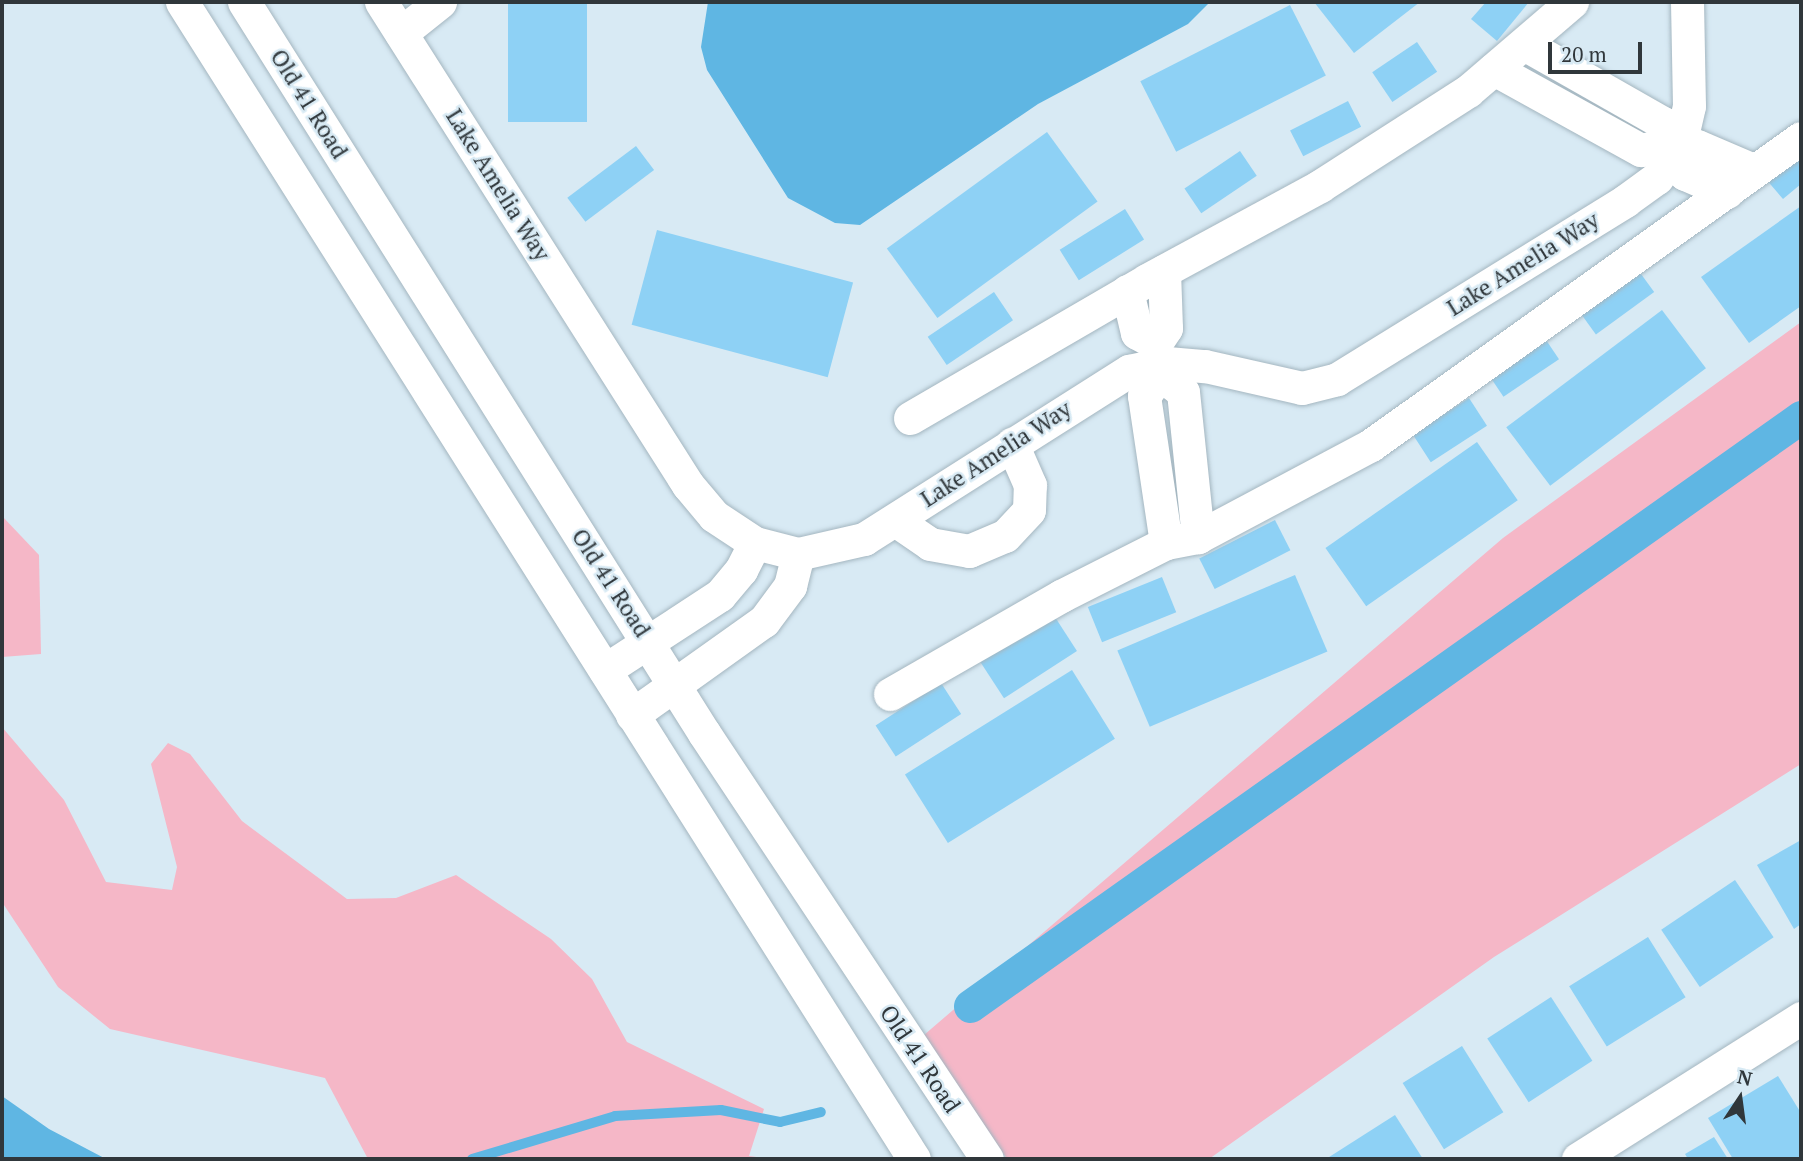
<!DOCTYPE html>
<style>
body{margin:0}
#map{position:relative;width:1803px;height:1161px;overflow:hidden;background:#d8eaf4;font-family:"PT Serif",serif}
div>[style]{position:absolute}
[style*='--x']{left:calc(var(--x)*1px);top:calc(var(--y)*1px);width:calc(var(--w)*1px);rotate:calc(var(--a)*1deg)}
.green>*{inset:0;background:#f5b7c7}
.water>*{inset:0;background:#5fb6e3}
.stream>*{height:10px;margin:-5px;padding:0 5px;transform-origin:5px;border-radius:5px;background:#5fb6e3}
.canal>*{height:33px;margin:-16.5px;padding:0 16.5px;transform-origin:16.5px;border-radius:16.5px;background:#5fb6e3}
.building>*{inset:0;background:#8ed1f5;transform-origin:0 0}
.roads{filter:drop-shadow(0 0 2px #a4b6c0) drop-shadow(0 0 2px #a4b6c0)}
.minor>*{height:33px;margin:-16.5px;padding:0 16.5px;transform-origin:16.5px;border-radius:16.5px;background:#fff}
span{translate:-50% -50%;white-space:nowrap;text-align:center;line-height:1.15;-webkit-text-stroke:5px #d8eaf4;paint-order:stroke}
.street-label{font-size:23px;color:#30373b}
.frame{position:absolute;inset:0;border:4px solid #30373b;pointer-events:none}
.north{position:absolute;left:1705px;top:1063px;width:70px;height:70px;-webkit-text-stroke:5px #d8eaf4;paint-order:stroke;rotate:13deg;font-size:19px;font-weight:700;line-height:28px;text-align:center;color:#30373b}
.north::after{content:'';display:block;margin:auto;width:24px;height:32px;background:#30373b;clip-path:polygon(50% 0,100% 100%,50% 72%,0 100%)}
.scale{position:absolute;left:1548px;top:42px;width:94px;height:32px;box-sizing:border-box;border:4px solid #30373b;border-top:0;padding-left:9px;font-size:21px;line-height:24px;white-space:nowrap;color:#30373b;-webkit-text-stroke:5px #d8eaf4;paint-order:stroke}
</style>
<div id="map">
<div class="green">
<i style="clip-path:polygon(1801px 322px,1801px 764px,1494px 957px,1209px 1159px,1007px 1159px,924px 1035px,1503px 538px)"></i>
<i style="clip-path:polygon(2px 516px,39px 555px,41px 654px,2px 657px)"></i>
<i style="clip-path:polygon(2px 727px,64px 800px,106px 882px,172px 890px,177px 867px,151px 764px,168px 743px,190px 754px,242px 821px,347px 899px,396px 898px,456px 875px,551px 939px,592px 979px,627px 1042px,764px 1109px,749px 1156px,771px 1159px,368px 1159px,325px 1078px,110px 1029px,58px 987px,2px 902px)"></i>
</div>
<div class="water">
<i style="clip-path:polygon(708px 2px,1210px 2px,1188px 24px,1038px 104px,860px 225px,835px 223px,788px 198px,707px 70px,701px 47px)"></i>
<i style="clip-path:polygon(2px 1096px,49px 1129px,106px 1159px,2px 1159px)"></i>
</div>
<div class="stream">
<i style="--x:472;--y:1159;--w:149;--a:-16.7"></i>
<i style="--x:615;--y:1116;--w:106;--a:-3.2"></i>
<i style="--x:721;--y:1110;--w:60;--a:11.5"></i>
<i style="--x:780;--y:1122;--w:42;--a:-13.7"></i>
</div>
<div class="canal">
<i style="--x:970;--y:1006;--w:1019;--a:-35.33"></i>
</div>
<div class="building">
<i style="left:508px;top:2px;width:79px;height:120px"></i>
<i style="clip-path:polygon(1314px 2px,1420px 2px,1354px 53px)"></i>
<i style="clip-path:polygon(1486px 2px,1529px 2px,1497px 41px,1471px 19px)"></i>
<i style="left:1290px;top:5px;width:79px;height:168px;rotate:63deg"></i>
<i style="left:1417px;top:42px;width:36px;height:54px;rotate:56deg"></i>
<i style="left:1348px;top:101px;width:29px;height:65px;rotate:63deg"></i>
<i style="left:1047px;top:132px;width:86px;height:198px;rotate:54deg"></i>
<i style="left:636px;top:146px;width:30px;height:86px;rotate:53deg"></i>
<i style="clip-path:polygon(1801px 147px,1801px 184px,1783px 199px,1765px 178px)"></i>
<i style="left:1240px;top:151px;width:30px;height:67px;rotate:56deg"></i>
<i style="clip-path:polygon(1801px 206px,1801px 306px,1749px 343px,1701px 277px)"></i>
<i style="left:1125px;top:209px;width:36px;height:77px;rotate:58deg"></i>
<i style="left:657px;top:230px;width:203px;height:98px;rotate:15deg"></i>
<i style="left:1633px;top:263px;width:36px;height:72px;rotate:54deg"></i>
<i style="left:994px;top:292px;width:34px;height:80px;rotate:56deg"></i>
<i style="left:1662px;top:310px;width:73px;height:195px;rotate:53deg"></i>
<i style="left:1540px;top:331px;width:34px;height:67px;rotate:56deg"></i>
<i style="left:1469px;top:398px;width:33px;height:67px;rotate:57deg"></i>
<i style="left:1477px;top:442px;width:71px;height:185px;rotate:55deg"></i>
<i style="left:1275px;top:520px;width:34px;height:85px;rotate:63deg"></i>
<i style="left:1295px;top:575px;width:83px;height:193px;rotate:67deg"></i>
<i style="left:1162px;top:577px;width:38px;height:80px;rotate:68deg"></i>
<i style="left:1053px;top:614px;width:44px;height:87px;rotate:57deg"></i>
<i style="left:1072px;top:670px;width:81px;height:197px;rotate:58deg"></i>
<i style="left:941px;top:683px;width:37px;height:78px;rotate:57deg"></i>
<i style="clip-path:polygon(1801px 840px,1801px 924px,1794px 929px,1757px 865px)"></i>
<i style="left:1735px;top:880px;width:69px;height:89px;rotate:56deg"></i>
<i style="left:1648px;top:937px;width:71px;height:93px;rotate:58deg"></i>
<i style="left:1551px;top:997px;width:76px;height:76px;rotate:57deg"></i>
<i style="left:1462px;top:1046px;width:78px;height:70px;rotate:58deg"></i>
<i style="clip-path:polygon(1778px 1076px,1801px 1113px,1801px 1158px,1733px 1159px,1708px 1118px)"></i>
<i style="clip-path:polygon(1395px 1115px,1423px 1159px,1326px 1159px)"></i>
<i style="clip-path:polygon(1714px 1137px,1728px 1159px,1688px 1159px,1685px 1154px)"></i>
</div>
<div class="roads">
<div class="minor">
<i style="--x:182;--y:2;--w:1369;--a:57.68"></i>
<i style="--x:244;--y:2;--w:864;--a:57.82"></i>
<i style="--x:704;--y:733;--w:511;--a:56.4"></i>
<i style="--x:381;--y:2;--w:572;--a:57.56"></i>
<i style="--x:688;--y:485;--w:40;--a:50"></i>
<i style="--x:714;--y:516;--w:49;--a:33.4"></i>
<i style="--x:755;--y:543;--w:44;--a:14.3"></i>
<i style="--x:798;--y:554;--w:68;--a:-12.8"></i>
<i style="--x:864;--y:539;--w:314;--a:-32.4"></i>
<i style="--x:1129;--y:371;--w:39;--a:-12"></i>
<i style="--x:1167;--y:363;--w:38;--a:5"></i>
<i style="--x:1205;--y:366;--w:99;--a:12.8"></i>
<i style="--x:1302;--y:388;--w:36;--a:-14"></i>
<i style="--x:1337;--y:379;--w:339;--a:-31.7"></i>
<i style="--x:1625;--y:201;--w:39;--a:-36"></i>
<i style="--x:1657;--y:178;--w:40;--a:-55.1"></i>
<i style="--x:1680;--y:145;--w:40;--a:-77"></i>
<i style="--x:1689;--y:106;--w:104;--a:-91.1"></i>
<i style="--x:401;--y:33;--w:50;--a:-38.5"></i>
<i style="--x:1494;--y:69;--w:168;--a:28.9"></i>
<i style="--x:1641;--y:150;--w:22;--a:-13"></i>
<i style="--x:1662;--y:145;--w:22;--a:-87"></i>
<i style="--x:1663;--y:123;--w:160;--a:-150.4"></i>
<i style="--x:1727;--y:192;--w:46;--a:-156.8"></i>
<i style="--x:1685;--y:174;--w:17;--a:-90"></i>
<i style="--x:1685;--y:157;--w:16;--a:-43"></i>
<i style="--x:1697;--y:146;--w:61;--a:23.2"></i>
<i style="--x:1127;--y:291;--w:43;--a:76.6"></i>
<i style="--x:1137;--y:333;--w:21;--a:28"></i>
<i style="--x:1156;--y:343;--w:18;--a:-56"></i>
<i style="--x:1166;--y:328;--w:57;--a:-92"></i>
<i style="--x:910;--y:418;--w:274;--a:-30.2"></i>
<i style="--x:1147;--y:280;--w:197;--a:-28.5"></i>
<i style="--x:1320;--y:186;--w:176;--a:-32.7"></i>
<i style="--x:1468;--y:91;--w:137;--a:-40.6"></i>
<i style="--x:895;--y:520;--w:42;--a:34.4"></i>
<i style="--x:930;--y:544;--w:40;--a:10"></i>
<i style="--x:969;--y:551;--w:39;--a:-23"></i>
<i style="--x:1005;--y:536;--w:35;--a:-47"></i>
<i style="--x:1029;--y:510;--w:25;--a:-88"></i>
<i style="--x:1030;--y:485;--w:45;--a:-113.7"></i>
<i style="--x:1166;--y:543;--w:149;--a:-98.5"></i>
<i style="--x:1144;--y:396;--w:27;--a:-54"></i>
<i style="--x:1160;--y:374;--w:29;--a:38"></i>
<i style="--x:1183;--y:392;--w:146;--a:84.1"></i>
<i style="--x:605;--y:670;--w:137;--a:-33.1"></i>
<i style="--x:720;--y:595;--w:33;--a:-50"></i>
<i style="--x:741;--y:570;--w:30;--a:-63"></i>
<i style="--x:890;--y:694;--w:197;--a:-29.8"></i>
<i style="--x:1061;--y:596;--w:118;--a:-26.8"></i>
<i style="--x:1166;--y:543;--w:33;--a:-11"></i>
<i style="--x:1198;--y:537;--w:196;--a:-28"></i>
<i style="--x:1371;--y:445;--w:528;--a:-35.53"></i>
<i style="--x:632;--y:715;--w:162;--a:-35.5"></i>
<i style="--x:764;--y:621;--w:44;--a:-53.4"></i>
<i style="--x:790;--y:586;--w:33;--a:-76"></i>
<i style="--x:1578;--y:1159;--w:264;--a:-32.3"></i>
</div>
</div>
<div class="street-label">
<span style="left:309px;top:104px;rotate:58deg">Old 41 Road</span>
<span style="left:498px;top:185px;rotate:58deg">Lake Amelia Way</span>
<span style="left:1523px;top:264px;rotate:-32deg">Lake Amelia Way</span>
<span style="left:996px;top:454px;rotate:-33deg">Lake Amelia Way</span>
<span style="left:611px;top:583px;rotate:57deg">Old 41 Road</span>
<span style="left:920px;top:1059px;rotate:56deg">Old 41 Road</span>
</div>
<div class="frame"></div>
<div class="north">N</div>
<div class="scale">20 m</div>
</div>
